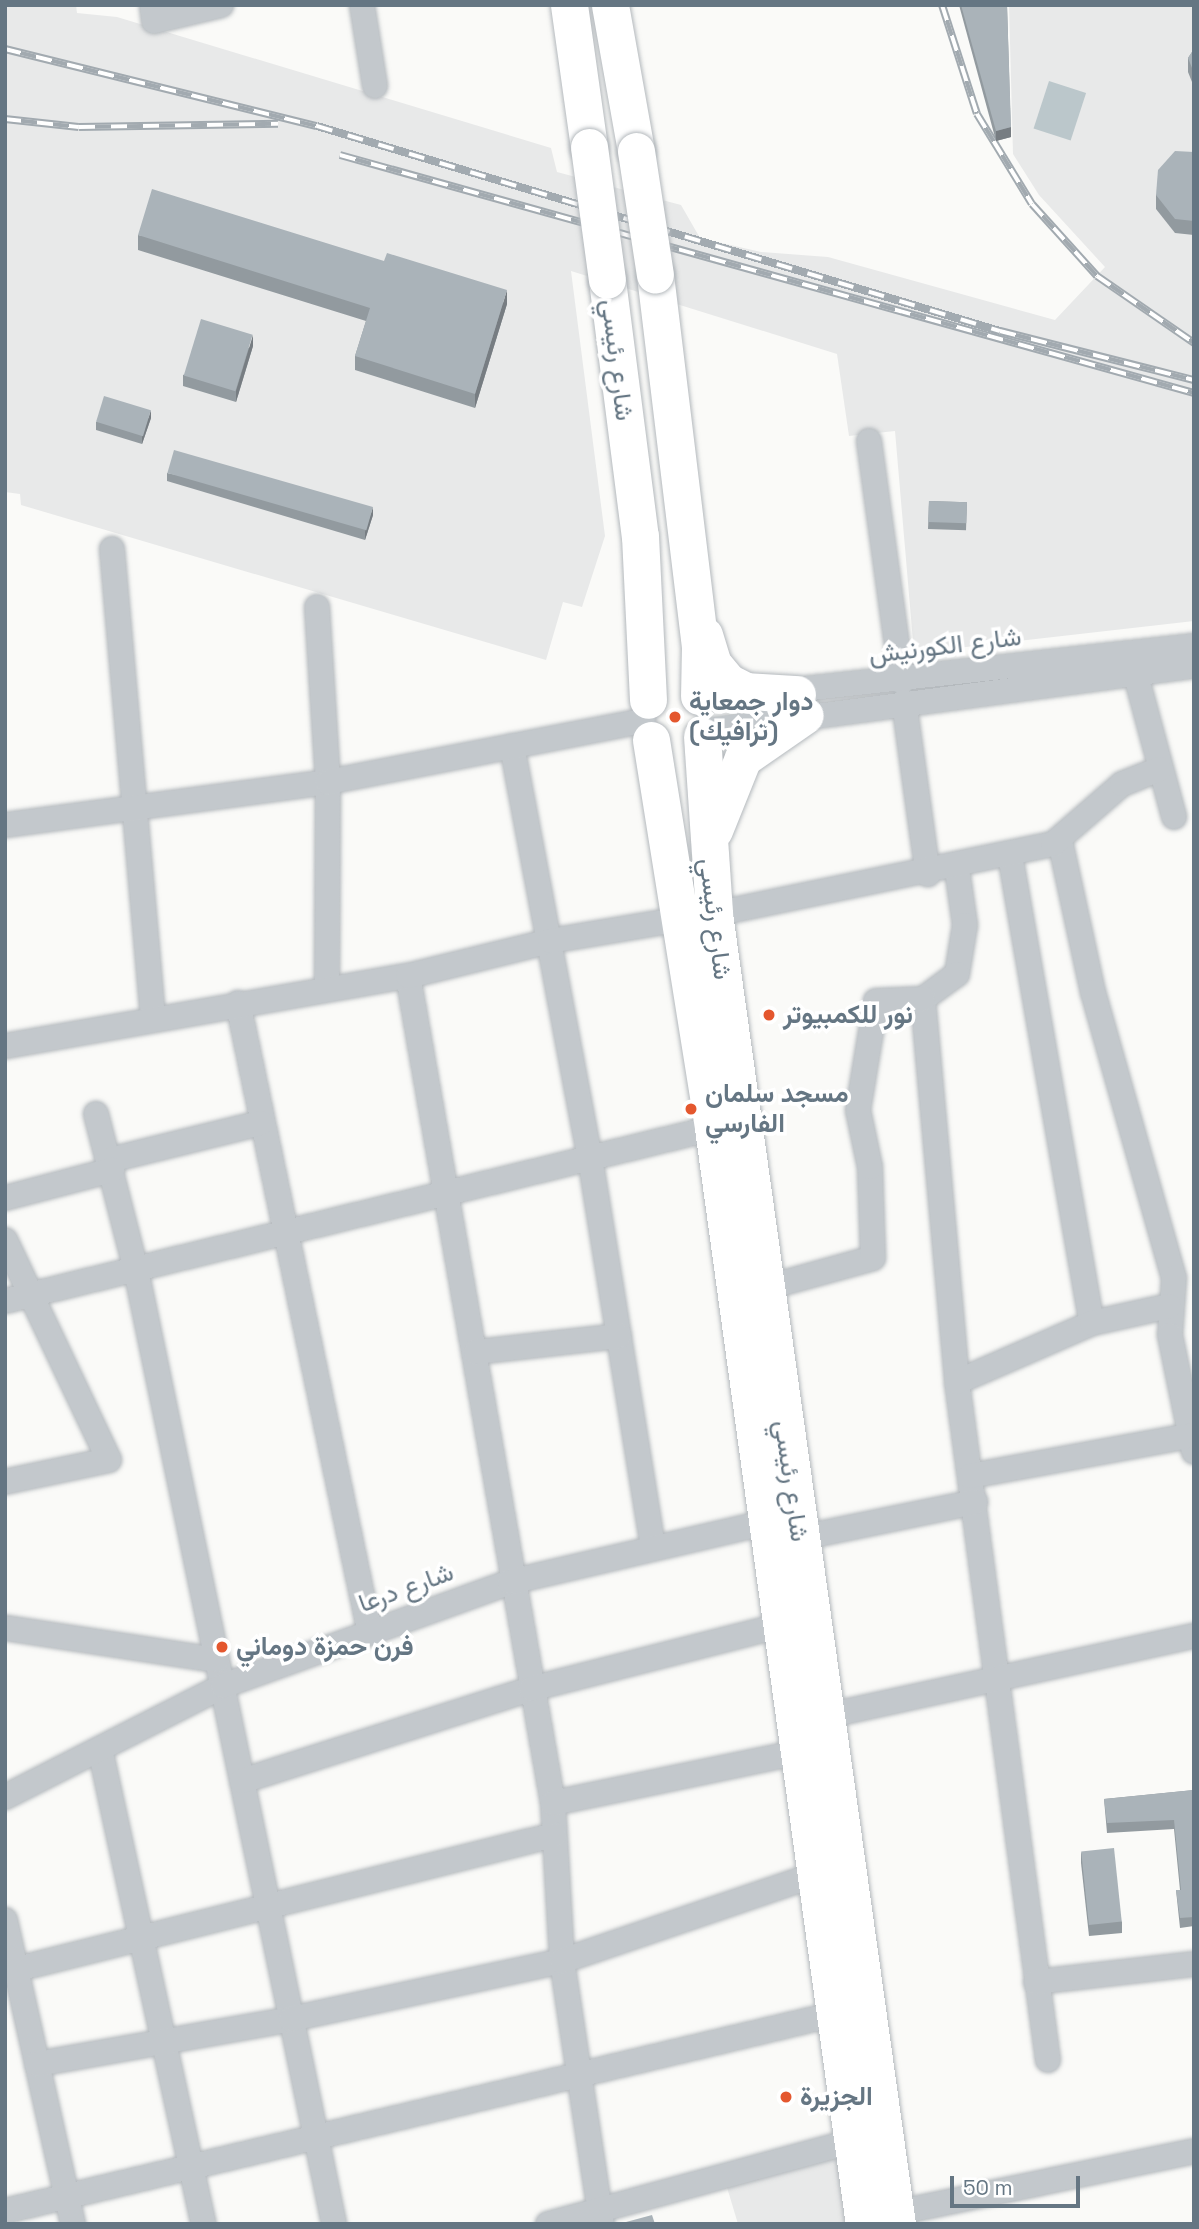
<!DOCTYPE html>
<meta charset="utf-8">
<style>
body{margin:0}
#map{position:relative;width:1199px;height:2229px;overflow:hidden;background:#fafaf8;font-family:"Space Grotesk",Vazirmatn,sans-serif}
div>[style]{position:absolute}
[style*='--x']{left:calc(var(--x)*1px);top:calc(var(--y)*1px);width:calc(var(--w)*1px);rotate:calc(var(--a)*1deg)}
.built>*{inset:0;background:#e8e9e9}
.water>*{inset:0;background:#bbc7cb;transform-origin:0 0}
.roads{filter:drop-shadow(0 0 2px #b4b9bd) drop-shadow(0 0 2px #b4b9bd)}
.minor>*{height:24px;margin:-12px;padding:0 12px;transform-origin:12px;border-radius:12px;background:#c3c8cc}
.highway>*{height:37px;margin:-18.5px;padding:0 18.5px;transform-origin:18.5px;border-radius:18.5px;background:#fff}
.rail>*{height:8px;margin-top:-4px;transform-origin:0;background:repeating-linear-gradient(90deg,#fff 0 16px,#a2aab0 0 32px);box-sizing:border-box;border-block:2px solid #a2aab0}
.bridges{filter:drop-shadow(0 0 2px #b4b9bd) drop-shadow(0 0 2px #b4b9bd)}
.highway-bridge>*{height:37px;margin:-18.5px;padding:0 18.5px;transform-origin:18.5px;border-radius:18.5px;background:#fff}
.wall>*{inset:0;background:#929a9f;transform-origin:0 0}
.shaded-wall>*{inset:0;background:#777d82}
.building>*{inset:0;background:#aab3b9;transform-origin:0 0}
.dots>*{width:19px;height:19px;translate:-50% -50%;box-sizing:border-box;border:4px solid #fff;border-radius:50%}
span{translate:-50% -50%;white-space:nowrap;text-align:center;line-height:1.15;-webkit-text-stroke:7px #fff;paint-order:stroke}
.street-label{font-size:26px;color:#657683}
.poi-label{font-size:26px;color:#657683;font-weight:700}
.left{translate:0 -50%;text-align:left}
.frame{position:absolute;inset:0;border:7px solid #657683;pointer-events:none}
.scale{position:absolute;left:950px;top:2176px;width:130px;height:32px;box-sizing:border-box;border:4px solid #657683;border-top:0;padding-left:9px;font-size:21px;line-height:24px;white-space:nowrap;color:#657683;-webkit-text-stroke:5px #fff;paint-order:stroke}
</style>
<div id="map">
<div class="built">
<i style="clip-path:polygon(5px 5px,76px 5px,77px 13px,117px 17px,551px 148px,557px 172px,681px 205px,700px 238px,761px 252px,828px 257px,1055px 320px,1105px 267px,1039px 195px,1013px 154px,1009px 5px,1194px 5px,1194px 621px,914px 653px,895px 431px,849px 436px,837px 354px,571px 271px,605px 536px,582px 607px,563px 602px,546px 660px,21px 505px,20px 494px,5px 492px)"></i>
<i style="clip-path:polygon(841px 2154px,852px 2224px,738px 2224px,726px 2184px)"></i>
</div>
<div class="water">
<i style="left:1049px;top:81px;width:39px;height:50px;rotate:18deg"></i>
</div>
<div class="roads">
<div class="minor">
<i style="--x:152;--y:5;--w:16;--a:83"></i>
<i style="--x:154;--y:21;--w:69;--a:-13.4"></i>
<i style="--x:362;--y:5;--w:82;--a:80.9"></i>
<i style="--x:869;--y:441;--w:243;--a:82.2"></i>
<i style="--x:112;--y:549;--w:472;--a:85"></i>
<i style="--x:317;--y:607;--w:175;--a:86.4"></i>
<i style="--x:328;--y:782;--w:207;--a:90.3"></i>
<i style="--x:1135;--y:672;--w:150;--a:74.9"></i>
<i style="--x:703;--y:700;--w:494;--a:-6.3"></i>
<i style="--x:904;--y:702;--w:174;--a:82.1"></i>
<i style="--x:705;--y:731;--w:493;--a:-7.6"></i>
<i style="--x:512;--y:746;--w:419;--a:79.3"></i>
<i style="--x:590;--y:1158;--w:393;--a:80.8"></i>
<i style="--x:5;--y:825;--w:326;--a:-7.6"></i>
<i style="--x:328;--y:782;--w:321;--a:-11"></i>
<i style="--x:1060;--y:841;--w:155;--a:77.7"></i>
<i style="--x:1093;--y:992;--w:297;--a:74.2"></i>
<i style="--x:1174;--y:1278;--w:57;--a:94"></i>
<i style="--x:1170;--y:1335;--w:119;--a:78.4"></i>
<i style="--x:1010;--y:855;--w:475;--a:80.1"></i>
<i style="--x:957;--y:869;--w:57;--a:81.9"></i>
<i style="--x:965;--y:925;--w:50;--a:99.3"></i>
<i style="--x:957;--y:974;--w:42;--a:143.7"></i>
<i style="--x:923;--y:999;--w:385;--a:84.9"></i>
<i style="--x:957;--y:1382;--w:684;--a:82.36"></i>
<i style="--x:714;--y:914;--w:346;--a:-11.7"></i>
<i style="--x:1053;--y:844;--w:91;--a:-41"></i>
<i style="--x:1122;--y:784;--w:40;--a:-22"></i>
<i style="--x:408;--y:976;--w:840;--a:80.06"></i>
<i style="--x:553;--y:1803;--w:158;--a:86.7"></i>
<i style="--x:562;--y:1961;--w:266;--a:81.4"></i>
<i style="--x:238;--y:1003;--w:644;--a:78.17"></i>
<i style="--x:5;--y:1046;--w:409;--a:-9.9"></i>
<i style="--x:408;--y:976;--w:146;--a:-13.8"></i>
<i style="--x:550;--y:941;--w:134;--a:-9.5"></i>
<i style="--x:96;--y:1114;--w:161;--a:75.6"></i>
<i style="--x:136;--y:1270;--w:974;--a:78.27"></i>
<i style="--x:110;--y:1160;--w:155;--a:-13.8"></i>
<i style="--x:5;--y:1198;--w:111;--a:-14.7"></i>
<i style="--x:5;--y:1240;--w:243;--a:64.7"></i>
<i style="--x:109;--y:1460;--w:106;--a:168.1"></i>
<i style="--x:765;--y:1288;--w:112;--a:-15.5"></i>
<i style="--x:873;--y:1258;--w:91;--a:-91.9"></i>
<i style="--x:870;--y:1167;--w:58;--a:-101.9"></i>
<i style="--x:858;--y:1110;--w:110;--a:-80.6"></i>
<i style="--x:876;--y:1001;--w:47;--a:-2.4"></i>
<i style="--x:5;--y:1301;--w:729;--a:-13.73"></i>
<i style="--x:476;--y:1352;--w:144;--a:-6.4"></i>
<i style="--x:957;--y:1382;--w:147;--a:-23.6"></i>
<i style="--x:1092;--y:1323;--w:79;--a:-12.4"></i>
<i style="--x:970;--y:1476;--w:228;--a:-10.4"></i>
<i style="--x:799;--y:1538;--w:180;--a:-11.6"></i>
<i style="--x:5;--y:1628;--w:214;--a:8.6"></i>
<i style="--x:826;--y:1716;--w:377;--a:-12.3"></i>
<i style="--x:100;--y:1749;--w:486;--a:77.7"></i>
<i style="--x:242;--y:1781;--w:303;--a:-17.7"></i>
<i style="--x:531;--y:1689;--w:259;--a:-14.3"></i>
<i style="--x:5;--y:1797;--w:245;--a:-27"></i>
<i style="--x:223;--y:1686;--w:305;--a:-19.9"></i>
<i style="--x:510;--y:1582;--w:265;--a:-13.1"></i>
<i style="--x:553;--y:1803;--w:251;--a:-11.7"></i>
<i style="--x:5;--y:1920;--w:312;--a:77.4"></i>
<i style="--x:5;--y:1972;--w:566;--a:-14.01"></i>
<i style="--x:1036;--y:1982;--w:159;--a:-6.5"></i>
<i style="--x:37;--y:2064;--w:258;--a:-10"></i>
<i style="--x:291;--y:2019;--w:277;--a:-12.1"></i>
<i style="--x:562;--y:1961;--w:269;--a:-18.8"></i>
<i style="--x:5;--y:2211;--w:853;--a:-13.35"></i>
<i style="--x:895;--y:2213;--w:305;--a:-11.7"></i>
<i style="--x:548;--y:2224;--w:316;--a:-15.2"></i>
</div>
<div class="highway">
<i style="--x:569;--y:5;--w:143;--a:82"></i>
<i style="--x:610;--y:5;--w:148;--a:79.9"></i>
<i style="--x:655;--y:275;--w:373;--a:83.1"></i>
<i style="--x:700;--y:645;--w:51;--a:91.1"></i>
<i style="--x:607;--y:280;--w:258;--a:82.7"></i>
<i style="--x:640;--y:536;--w:164;--a:87.2"></i>
<i style="--x:704;--y:635;--w:30;--a:73"></i>
<i style="--x:713;--y:664;--w:23;--a:50"></i>
<i style="--x:728;--y:682;--w:20;--a:27"></i>
<i style="--x:746;--y:691;--w:51;--a:3.4"></i>
<i style="--x:702;--y:736;--w:178;--a:86.1"></i>
<i style="--x:714;--y:914;--w:1323;--a:82.05"></i>
<i style="--x:651;--y:740;--w:393;--a:80.9"></i>
<i style="--x:713;--y:1128;--w:1106;--a:82.16"></i>
<i style="--x:714;--y:830;--w:78;--a:-68.1"></i>
<i style="--x:743;--y:758;--w:75;--a:-34.7"></i>
</div>
</div>
<div class="rail">
<i style="--x:942;--y:5;--w:114;--a:72.2"></i>
<i style="--x:977;--y:114;--w:105;--a:58.6"></i>
<i style="--x:1032;--y:204;--w:97;--a:47.9"></i>
<i style="--x:1097;--y:276;--w:118;--a:34.6"></i>
<i style="--x:5;--y:49;--w:321;--a:13.9"></i>
<i style="--x:317;--y:126;--w:713;--a:16.71"></i>
<i style="--x:1000;--y:331;--w:200;--a:14.2"></i>
<i style="--x:5;--y:119;--w:74;--a:6.2"></i>
<i style="--x:79;--y:127;--w:199;--a:-0.9"></i>
<i style="--x:340;--y:155;--w:887;--a:15.57"></i>
</div>
<div class="bridges">
<div class="highway-bridge">
<i style="--x:589;--y:147;--w:134;--a:82.3"></i>
<i style="--x:636;--y:151;--w:125;--a:81.3"></i>
</div>
</div>
<div class="wall">
<i style="clip-path:polygon(959px 5px,1007px 5px,1011px 137px,996px 141px)"></i>
<i style="clip-path:polygon(1194px 49px,1194px 87px,1188px 72px,1188px 58px)"></i>
<i style="clip-path:polygon(1194px 152px,1194px 235px,1175px 233px,1156px 209px,1156px 195px)"></i>
<i style="clip-path:polygon(138px 235px,507px 304px,475px 408px,355px 370px,355px 356px,366px 321px,138px 250px)"></i>
<i style="clip-path:polygon(253px 346px,236px 402px,183px 386px,183px 375px)"></i>
<i style="clip-path:polygon(151px 418px,142px 444px,96px 430px,96px 422px)"></i>
<i style="clip-path:polygon(167px 473px,373px 515px,365px 540px,167px 481px)"></i>
<i style="left:929px;top:501px;width:38px;height:28px;rotate:2deg"></i>
<i style="clip-path:polygon(1194px 1790px,1194px 1926px,1180px 1928px,1176px 1890px,1180px 1890px,1174px 1829px,1107px 1833px,1104px 1799px)"></i>
<i style="clip-path:polygon(1081px 1852px,1122px 1922px,1122px 1933px,1089px 1936px,1081px 1863px)"></i>
</div>
<div class="shaded-wall">
<i style="clip-path:polygon(1011px 127px,1011px 137px,996px 141px,996px 131px)"></i>
<i style="clip-path:polygon(507px 290px,507px 304px,475px 408px,475px 394px)"></i>
<i style="clip-path:polygon(253px 335px,253px 346px,236px 402px,236px 391px)"></i>
<i style="clip-path:polygon(151px 410px,151px 418px,142px 444px,142px 437px)"></i>
<i style="clip-path:polygon(373px 507px,373px 515px,365px 540px,365px 532px)"></i>
</div>
<div class="building">
<i style="clip-path:polygon(961px 5px,1007px 5px,1011px 127px,996px 131px)"></i>
<i style="clip-path:polygon(1194px 49px,1194px 73px,1188px 58px)"></i>
<i style="clip-path:polygon(1175px 151px,1194px 152px,1194px 221px,1175px 219px,1156px 195px,1158px 170px)"></i>
<i style="clip-path:polygon(152px 189px,384px 261px,387px 253px,507px 290px,475px 394px,355px 356px,370px 308px,138px 235px)"></i>
<i style="left:201px;top:319px;width:54px;height:59px;rotate:17deg"></i>
<i style="left:104px;top:396px;width:49px;height:27px;rotate:17deg"></i>
<i style="left:174px;top:450px;width:207px;height:24px;rotate:16deg"></i>
<i style="left:929px;top:501px;width:38px;height:21px;rotate:2deg"></i>
<i style="clip-path:polygon(1194px 1790px,1194px 1917px,1180px 1918px,1176px 1890px,1181px 1890px,1174px 1820px,1107px 1823px,1104px 1799px)"></i>
<i style="left:1114px;top:1848px;width:74px;height:33px;rotate:84deg"></i>
<i style="clip-path:polygon(652px 2215px,655px 2224px,627px 2224px,626px 2222px)"></i>
</div>
<div class="dots">
<i style="left:675px;top:717px;background:#e4572e"></i>
<i style="left:769px;top:1015px;background:#e4572e"></i>
<i style="left:691px;top:1109px;background:#e4572e"></i>
<i style="left:222px;top:1647px;background:#e4572e"></i>
<i style="left:786px;top:2097px;background:#e4572e"></i>
</div>
<div class="street-label">
<span style="left:617px;top:360px;rotate:83deg">شارع رئيسي</span>
<span style="left:945px;top:646px;rotate:-7deg">شارع الكورنيش</span>
<span style="left:715px;top:919px;rotate:83deg">شارع رئيسي</span>
<span style="left:791px;top:1481px;rotate:82deg">شارع رئيسي</span>
<span style="left:406px;top:1588px;rotate:-20deg">شارع درعا</span>
</div>
<div class="poi-label">
<span class="left" style="left:689px;top:717px">دوار جمعاية<br>(ترافيك)</span>
<span class="left" style="left:783px;top:1015px">نور للكمبيوتر</span>
<span class="left" style="left:705px;top:1109px">مسجد سلمان<br>الفارسي</span>
<span class="left" style="left:236px;top:1647px">فرن حمزة دوماني</span>
<span class="left" style="left:800px;top:2097px">الجزيرة</span>
</div>
<div class="frame"></div>
<div class="scale">50 m</div>
</div>
